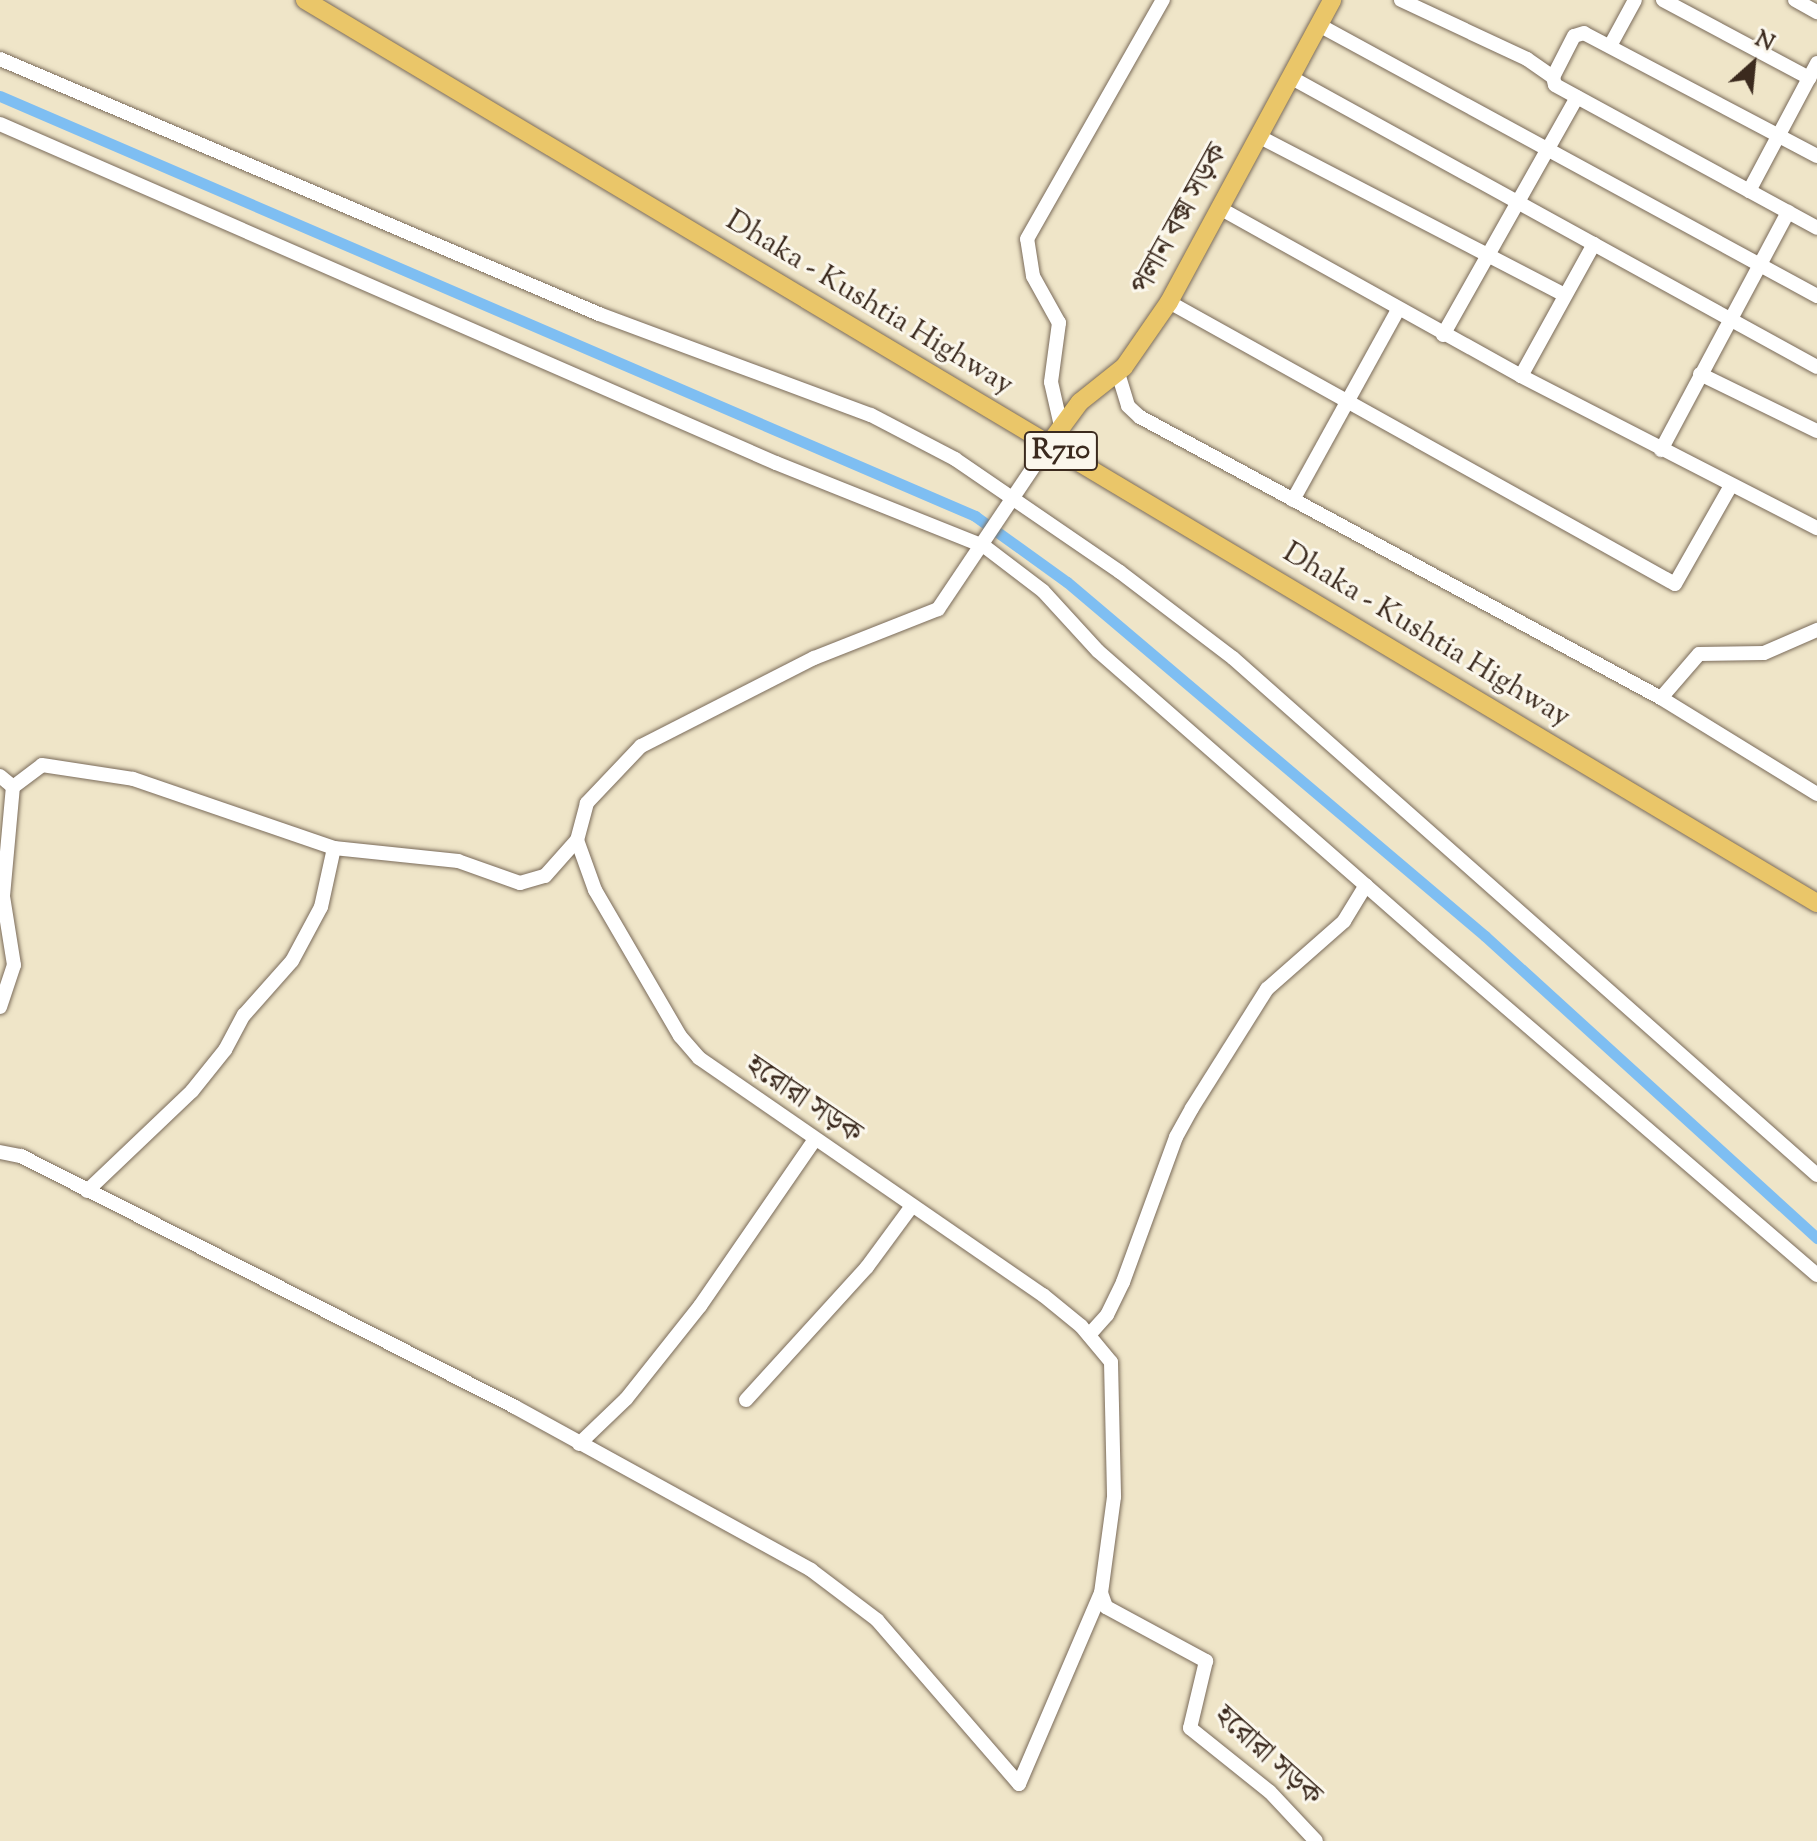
<!DOCTYPE html>
<meta charset="utf-8">
<style>
body{margin:0}
#map{position:relative;width:1817px;height:1841px;overflow:hidden;background:#efe5c8;font-family:"Sorts Mill Goudy","Noto Serif Bengali",serif}
div>[style]{position:absolute}
[style*='--x']{left:calc(var(--x)*1px);top:calc(var(--y)*1px);width:calc(var(--w)*1px);rotate:calc(var(--a)*1deg)}
.canal>*{height:11px;margin:-5.5px;padding:0 5.5px;transform-origin:5.5px;border-radius:5.5px;background:#7ebef2}
.roads{filter:drop-shadow(0 0 2px #7a6b5a) drop-shadow(0 0 2px #7a6b5a)}
.minor>*{height:14px;margin:-7px;padding:0 7px;transform-origin:7px;border-radius:7px;background:#fff}
.major>*{height:18px;margin:-9px;padding:0 9px;transform-origin:9px;border-radius:9px;background:#eac669}
span{translate:-50% -50%;white-space:nowrap;text-align:center;line-height:1.15;-webkit-text-stroke:6px #fbf7ec;paint-order:stroke}
.shield-label span{padding:2px 6px;background:#fbf7ec;border:2px solid;border-radius:6px;-webkit-text-stroke-width:0}
.shield-label{font-size:28px;color:#3b2a1e;font-weight:700}
.street-label{font-size:30px;color:#3b2a1e}
.north{position:absolute;left:1713px;top:24px;width:80px;height:80px;-webkit-text-stroke:6px #fbf7ec;paint-order:stroke;rotate:27deg;font-size:22px;font-weight:700;line-height:32px;text-align:center;color:#3b2a1e}
.north::after{content:'';display:block;margin:auto;width:28px;height:36px;background:#3b2a1e;clip-path:polygon(50% 0,100% 100%,50% 72%,0 100%)}
</style>
<div id="map">
<div class="canal">
<i style="--x:0;--y:96;--w:1062;--a:23.3"></i>
<i style="--x:975;--y:516;--w:113;--a:35.7"></i>
<i style="--x:1067;--y:582;--w:548;--a:40.26"></i>
<i style="--x:1485;--y:936;--w:449;--a:42.3"></i>
</div>
<div class="roads">
<div class="minor">
<i style="--x:1401;--y:0;--w:139;--a:25.1"></i>
<i style="--x:1527;--y:59;--w:32;--a:35"></i>
<i style="--x:1663;--y:0;--w:166;--a:28.1"></i>
<i style="--x:1795;--y:0;--w:25;--a:29"></i>
<i style="--x:1319;--y:25;--w:567;--a:28.55"></i>
<i style="--x:1610;--y:46;--w:52;--a:-61.5"></i>
<i style="--x:0;--y:59;--w:651;--a:23.06"></i>
<i style="--x:599;--y:314;--w:290;--a:20.4"></i>
<i style="--x:871;--y:415;--w:95;--a:27.6"></i>
<i style="--x:955;--y:459;--w:200;--a:34.4"></i>
<i style="--x:1120;--y:572;--w:142;--a:37.3"></i>
<i style="--x:1233;--y:658;--w:780;--a:41.52"></i>
<i style="--x:1292;--y:78;--w:599;--a:28.83"></i>
<i style="--x:0;--y:124;--w:847;--a:23.6"></i>
<i style="--x:776;--y:463;--w:224;--a:21.8"></i>
<i style="--x:984;--y:546;--w:74;--a:37.3"></i>
<i style="--x:1043;--y:591;--w:81;--a:47.5"></i>
<i style="--x:1098;--y:651;--w:431;--a:41.2"></i>
<i style="--x:1422;--y:935;--w:521;--a:40.72"></i>
<i style="--x:1260;--y:137;--w:341;--a:27.4"></i>
<i style="--x:1817;--y:156;--w:263;--a:-152.2"></i>
<i style="--x:1584;--y:33;--w:10;--a:163"></i>
<i style="--x:1574;--y:36;--w:46;--a:117.1"></i>
<i style="--x:1553;--y:77;--w:8;--a:76"></i>
<i style="--x:1555;--y:85;--w:298;--a:28.6"></i>
<i style="--x:1749;--y:191;--w:145;--a:-62"></i>
<i style="--x:1223;--y:210;--w:341;--a:29.1"></i>
<i style="--x:1521;--y:376;--w:333;--a:27.2"></i>
<i style="--x:1169;--y:302;--w:579;--a:29.13"></i>
<i style="--x:1675;--y:584;--w:112;--a:-60.4"></i>
<i style="--x:1443;--y:335;--w:273;--a:-60.6"></i>
<i style="--x:1118;--y:373;--w:34;--a:73"></i>
<i style="--x:1128;--y:406;--w:16;--a:43"></i>
<i style="--x:1140;--y:417;--w:592;--a:28.34"></i>
<i style="--x:1661;--y:698;--w:183;--a:31.6"></i>
<i style="--x:1700;--y:374;--w:130;--a:26"></i>
<i style="--x:1521;--y:376;--w:151;--a:-61.1"></i>
<i style="--x:1061;--y:426;--w:45;--a:-102.8"></i>
<i style="--x:1051;--y:382;--w:60;--a:-82.3"></i>
<i style="--x:1059;--y:323;--w:54;--a:-119"></i>
<i style="--x:1033;--y:276;--w:37;--a:-99"></i>
<i style="--x:1027;--y:239;--w:275;--a:-60.4"></i>
<i style="--x:1049;--y:444;--w:199;--a:123.9"></i>
<i style="--x:938;--y:609;--w:133;--a:158.4"></i>
<i style="--x:814;--y:658;--w:194;--a:153"></i>
<i style="--x:641;--y:746;--w:79;--a:133.5"></i>
<i style="--x:587;--y:803;--w:38;--a:105"></i>
<i style="--x:577;--y:840;--w:53;--a:70.2"></i>
<i style="--x:595;--y:890;--w:169;--a:59.8"></i>
<i style="--x:680;--y:1036;--w:29;--a:49"></i>
<i style="--x:699;--y:1058;--w:418;--a:34.6"></i>
<i style="--x:1043;--y:1295;--w:49;--a:39.2"></i>
<i style="--x:1081;--y:1326;--w:47;--a:50.2"></i>
<i style="--x:1111;--y:1362;--w:135;--a:88.7"></i>
<i style="--x:1114;--y:1497;--w:97;--a:97.7"></i>
<i style="--x:1101;--y:1593;--w:15;--a:70"></i>
<i style="--x:1106;--y:1607;--w:114;--a:28.4"></i>
<i style="--x:1206;--y:1661;--w:69;--a:103.4"></i>
<i style="--x:1190;--y:1728;--w:102;--a:38.7"></i>
<i style="--x:1270;--y:1792;--w:67;--a:46.8"></i>
<i style="--x:1661;--y:450;--w:270;--a:-61.9"></i>
<i style="--x:1293;--y:500;--w:217;--a:-61.1"></i>
<i style="--x:1661;--y:698;--w:58;--a:-49.2"></i>
<i style="--x:1699;--y:654;--w:65;--a:-0.9"></i>
<i style="--x:1764;--y:653;--w:58;--a:-23.5"></i>
<i style="--x:0;--y:776;--w:17;--a:40"></i>
<i style="--x:13;--y:787;--w:36;--a:-37"></i>
<i style="--x:42;--y:765;--w:92;--a:8.7"></i>
<i style="--x:133;--y:779;--w:213;--a:18.9"></i>
<i style="--x:334;--y:848;--w:125;--a:6"></i>
<i style="--x:458;--y:861;--w:66;--a:19.5"></i>
<i style="--x:520;--y:883;--w:26;--a:-16"></i>
<i style="--x:545;--y:876;--w:48;--a:-48.4"></i>
<i style="--x:0;--y:1007;--w:44;--a:-71.6"></i>
<i style="--x:14;--y:965;--w:70;--a:-99.1"></i>
<i style="--x:3;--y:896;--w:109;--a:-84.8"></i>
<i style="--x:0;--y:1152;--w:21;--a:11"></i>
<i style="--x:21;--y:1156;--w:554;--a:26.93"></i>
<i style="--x:515;--y:1407;--w:338;--a:28.8"></i>
<i style="--x:811;--y:1570;--w:83;--a:37.1"></i>
<i style="--x:877;--y:1620;--w:217;--a:49.1"></i>
<i style="--x:1019;--y:1784;--w:208;--a:-66.8"></i>
<i style="--x:87;--y:1191;--w:145;--a:-43.6"></i>
<i style="--x:192;--y:1091;--w:53;--a:-51.2"></i>
<i style="--x:225;--y:1050;--w:40;--a:-62"></i>
<i style="--x:244;--y:1015;--w:72;--a:-48.4"></i>
<i style="--x:292;--y:961;--w:61;--a:-61.8"></i>
<i style="--x:321;--y:907;--w:60;--a:-77.6"></i>
<i style="--x:1089;--y:1335;--w:27;--a:-48"></i>
<i style="--x:1107;--y:1315;--w:37;--a:-64"></i>
<i style="--x:1123;--y:1282;--w:154;--a:-69.9"></i>
<i style="--x:1176;--y:1137;--w:33;--a:-61"></i>
<i style="--x:1192;--y:1108;--w:141;--a:-57.8"></i>
<i style="--x:1267;--y:989;--w:103;--a:-41.4"></i>
<i style="--x:1344;--y:921;--w:42;--a:-58.6"></i>
<i style="--x:746;--y:1400;--w:180;--a:-47.7"></i>
<i style="--x:867;--y:1267;--w:76;--a:-53.6"></i>
<i style="--x:579;--y:1444;--w:65;--a:-43.8"></i>
<i style="--x:626;--y:1399;--w:119;--a:-51.5"></i>
<i style="--x:700;--y:1306;--w:201;--a:-55.4"></i>
</div>
<div class="major">
<i style="--x:305;--y:0;--w:1761;--a:30.85"></i>
<i style="--x:1049;--y:444;--w:52;--a:-53.6"></i>
<i style="--x:1080;--y:402;--w:56;--a:-38.5"></i>
<i style="--x:1124;--y:367;--w:79;--a:-55.3"></i>
<i style="--x:1169;--y:302;--w:343;--a:-61.6"></i>
</div>
</div>
<div class="shield-label">
<span style="left:1061px;top:451px">R710</span>
</div>
<div class="street-label">
<span style="left:1181px;top:220px;rotate:-61deg">পলান বক্স সড়ক</span>
<span style="left:869px;top:304px;rotate:31deg">Dhaka - Kushtia Highway</span>
<span style="left:1426px;top:636px;rotate:31deg">Dhaka - Kushtia Highway</span>
<span style="left:803px;top:1101px;rotate:34deg">হরোরা সড়ক</span>
<span style="left:1267px;top:1757px;rotate:42deg">হরোরা সড়ক</span>
</div>
<div class="north">N</div>
</div>
